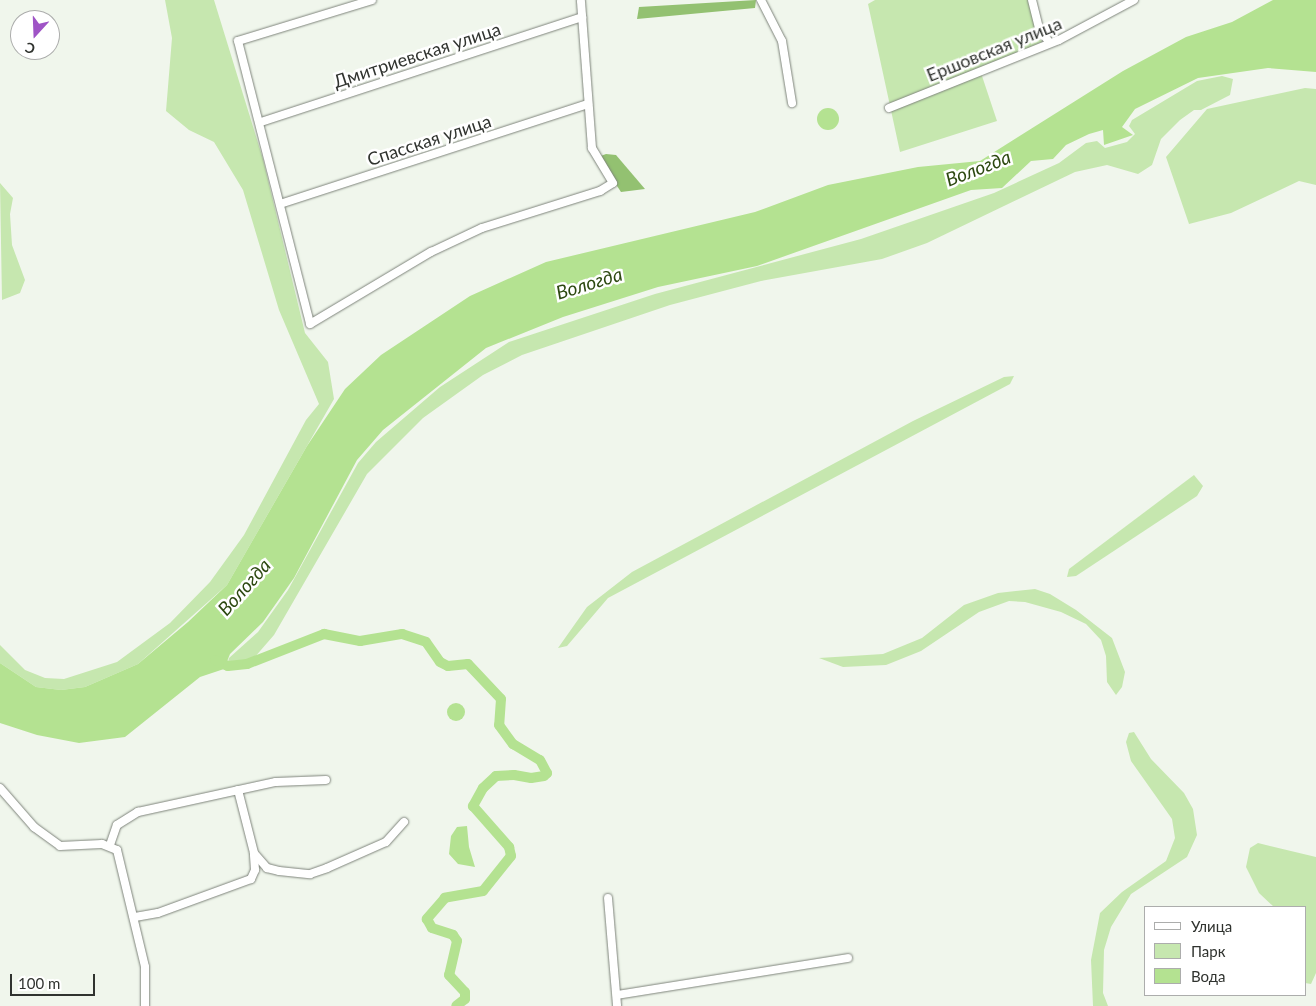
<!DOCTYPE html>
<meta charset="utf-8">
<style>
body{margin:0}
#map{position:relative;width:1316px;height:1006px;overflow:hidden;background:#f0f6ec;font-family:Lato,sans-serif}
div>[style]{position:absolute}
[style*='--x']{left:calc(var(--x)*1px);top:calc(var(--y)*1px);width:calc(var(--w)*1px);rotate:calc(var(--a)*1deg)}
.green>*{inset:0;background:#c6e7af}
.forest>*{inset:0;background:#93c171}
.water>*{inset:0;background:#b4e291}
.round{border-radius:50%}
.river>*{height:10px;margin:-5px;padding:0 5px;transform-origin:5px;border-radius:5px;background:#b4e291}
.roads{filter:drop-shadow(0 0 1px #7e847b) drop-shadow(0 0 1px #7e847b)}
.minor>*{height:8px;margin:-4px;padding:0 4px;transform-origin:4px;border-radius:4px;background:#fff}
span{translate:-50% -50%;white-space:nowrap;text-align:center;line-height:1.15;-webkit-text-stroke:5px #fff;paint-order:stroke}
.street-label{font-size:18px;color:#30332f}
.water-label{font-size:19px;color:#2c4810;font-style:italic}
.legend{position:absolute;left:1144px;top:906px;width:162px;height:90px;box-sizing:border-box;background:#fff;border:1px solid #acadac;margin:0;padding:6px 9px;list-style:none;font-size:15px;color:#30332f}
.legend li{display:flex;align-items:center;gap:10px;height:25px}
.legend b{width:25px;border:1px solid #acadac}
.north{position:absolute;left:10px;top:10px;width:50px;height:50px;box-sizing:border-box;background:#fff;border:1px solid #acadac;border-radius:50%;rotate:200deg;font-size:14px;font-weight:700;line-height:20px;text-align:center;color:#30332f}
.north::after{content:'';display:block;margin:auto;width:18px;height:22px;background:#9f54c6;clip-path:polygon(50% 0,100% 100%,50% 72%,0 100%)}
.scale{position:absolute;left:10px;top:974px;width:85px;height:22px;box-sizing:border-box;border:2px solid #30332f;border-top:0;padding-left:6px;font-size:15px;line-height:18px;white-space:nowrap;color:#30332f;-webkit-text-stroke:4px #fff;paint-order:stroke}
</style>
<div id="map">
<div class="green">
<i style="clip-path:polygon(165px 0,214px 0,263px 159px,305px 333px,328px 362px,334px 399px,227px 585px,138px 664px,85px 687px,61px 690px,36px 687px,0 663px,0 645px,25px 670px,45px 678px,64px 679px,117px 662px,170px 623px,210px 582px,244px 535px,306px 420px,319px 404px,279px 310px,243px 190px,214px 142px,189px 130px,166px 111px,172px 38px)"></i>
<i style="clip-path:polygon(875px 0,1030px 0,1042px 42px,980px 70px,997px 121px,900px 152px,868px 4px)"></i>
<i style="clip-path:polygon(1222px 76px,1233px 79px,1230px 95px,1201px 110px,1194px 110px,1180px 120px,1161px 139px,1152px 165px,1138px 174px,1107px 165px,1075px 172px,927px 243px,882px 259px,761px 281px,670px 305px,522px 355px,483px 375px,423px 418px,367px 474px,274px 635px,254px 658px,235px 665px,228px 662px,229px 658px,258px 632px,288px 590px,358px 463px,376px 442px,440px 387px,509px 342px,655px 294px,861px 239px,994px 193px,1059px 163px,1086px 143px,1097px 141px,1105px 148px,1127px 142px,1135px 134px,1129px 126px,1132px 120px,1197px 81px)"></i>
<i style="clip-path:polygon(1305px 88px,1316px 89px,1316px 185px,1299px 181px,1231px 213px,1189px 224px,1166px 157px,1207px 109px)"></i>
<i style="clip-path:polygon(0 183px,13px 198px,10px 214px,12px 245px,25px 280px,20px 293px,2px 300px)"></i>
<i style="clip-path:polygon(1014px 376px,1010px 384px,608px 598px,567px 646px,558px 648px,587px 607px,632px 572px,913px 421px,1004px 377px)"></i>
<i style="clip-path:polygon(1194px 475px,1203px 486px,1197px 496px,1076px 576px,1067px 577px,1069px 569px)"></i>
<i style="clip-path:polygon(1035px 589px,1050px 594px,1076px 610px,1112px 638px,1125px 672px,1122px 687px,1116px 695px,1107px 682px,1106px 656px,1101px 640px,1086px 624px,1061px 612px,1025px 602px,1009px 601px,979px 612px,921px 651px,886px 665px,843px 667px,819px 658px,883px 654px,922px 638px,964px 605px,998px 593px)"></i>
<i style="clip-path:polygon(1134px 732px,1151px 759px,1184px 793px,1193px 809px,1197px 835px,1187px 857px,1131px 894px,1111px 927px,1104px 950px,1103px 993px,1108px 1006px,1093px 1006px,1091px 960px,1100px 913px,1122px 892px,1166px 861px,1175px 838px,1172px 819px,1131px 761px,1126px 742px,1129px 733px)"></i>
<i style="clip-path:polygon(1258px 843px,1316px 857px,1316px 973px,1311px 984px,1305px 983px,1305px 907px,1274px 907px,1259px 893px,1246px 867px,1250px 848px)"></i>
</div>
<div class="forest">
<i style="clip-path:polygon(756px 0,755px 8px,637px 19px,639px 7px)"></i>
<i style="clip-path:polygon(606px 154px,616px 155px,645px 189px,621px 192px,598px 157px)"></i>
</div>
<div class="water">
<i style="clip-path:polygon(1273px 0,1316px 0,1316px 72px,1268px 68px,1198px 78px,1135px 109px,1122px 127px,1133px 135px,1104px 145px,1103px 130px,1089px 134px,1066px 145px,1053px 159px,1031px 161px,1002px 188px,971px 190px,757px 266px,658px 287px,563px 317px,486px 348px,383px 430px,357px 460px,294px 578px,263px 622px,230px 654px,224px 669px,200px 677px,125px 737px,79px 743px,37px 735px,0 723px,0 663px,36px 687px,61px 690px,85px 687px,138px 664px,188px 622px,227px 585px,307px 446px,345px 389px,381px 355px,470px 296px,546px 262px,755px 212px,828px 185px,918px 167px,980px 161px,1123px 71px,1186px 37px,1232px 22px)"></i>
<i class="round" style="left:817px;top:108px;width:22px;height:22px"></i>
<i class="round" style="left:447px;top:703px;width:18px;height:18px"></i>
<i style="clip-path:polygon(467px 826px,469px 847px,475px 867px,458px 864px,449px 854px,451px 836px,457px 827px)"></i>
</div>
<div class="river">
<i style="--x:215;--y:660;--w:14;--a:25"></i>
<i style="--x:228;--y:666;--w:19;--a:-6"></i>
<i style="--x:247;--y:664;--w:83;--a:-21.3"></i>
<i style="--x:324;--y:634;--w:37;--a:11"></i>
<i style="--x:360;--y:641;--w:43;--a:-9.5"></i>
<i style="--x:402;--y:634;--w:25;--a:18"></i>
<i style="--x:426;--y:642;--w:24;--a:55"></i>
<i style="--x:440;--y:662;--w:9;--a:27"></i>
<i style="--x:448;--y:666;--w:20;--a:-6"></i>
<i style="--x:468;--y:664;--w:48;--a:46.7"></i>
<i style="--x:501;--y:699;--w:26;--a:94"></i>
<i style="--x:499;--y:725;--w:24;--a:54"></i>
<i style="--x:513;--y:744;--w:31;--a:31"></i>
<i style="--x:540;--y:760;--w:15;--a:62"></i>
<i style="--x:547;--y:773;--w:4;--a:135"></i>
<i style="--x:544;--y:776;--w:13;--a:171"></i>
<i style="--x:531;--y:778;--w:17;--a:-170"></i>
<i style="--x:514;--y:775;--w:18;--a:177"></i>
<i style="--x:496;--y:776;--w:18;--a:137"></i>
<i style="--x:483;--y:788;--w:21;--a:119"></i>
<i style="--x:473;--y:806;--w:55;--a:48.7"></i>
<i style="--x:509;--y:847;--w:9;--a:77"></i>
<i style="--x:511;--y:856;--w:45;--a:128.7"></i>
<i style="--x:483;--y:891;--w:39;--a:170"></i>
<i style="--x:445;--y:898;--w:28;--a:131"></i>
<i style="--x:427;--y:919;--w:10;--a:61"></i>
<i style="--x:432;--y:928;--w:22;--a:18"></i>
<i style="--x:453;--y:935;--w:7;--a:56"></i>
<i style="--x:457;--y:941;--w:35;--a:103"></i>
<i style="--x:449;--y:975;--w:23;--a:47"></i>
<i style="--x:465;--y:992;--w:7;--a:90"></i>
<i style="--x:465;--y:999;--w:11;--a:142"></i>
</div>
<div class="roads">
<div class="minor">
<i style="--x:372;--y:0;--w:140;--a:163"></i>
<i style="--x:238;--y:41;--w:292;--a:75.7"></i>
<i style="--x:310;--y:324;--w:141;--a:-30.8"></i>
<i style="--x:431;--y:252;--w:56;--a:-25.2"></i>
<i style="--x:482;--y:228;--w:124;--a:-17.4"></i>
<i style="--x:600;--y:191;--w:15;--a:-32"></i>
<i style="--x:613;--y:183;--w:41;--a:-121"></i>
<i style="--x:592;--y:148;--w:148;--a:-94.3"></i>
<i style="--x:761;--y:0;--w:46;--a:62.9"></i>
<i style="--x:782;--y:41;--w:63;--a:80.8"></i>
<i style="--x:1032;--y:0;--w:30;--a:76"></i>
<i style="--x:1039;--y:29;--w:16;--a:52"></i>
<i style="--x:889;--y:108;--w:183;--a:-21.8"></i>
<i style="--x:1059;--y:40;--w:85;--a:-28.1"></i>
<i style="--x:261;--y:122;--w:338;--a:-18.1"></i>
<i style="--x:280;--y:204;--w:324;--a:-18"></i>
<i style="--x:0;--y:788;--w:52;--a:48.9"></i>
<i style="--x:34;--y:827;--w:32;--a:36"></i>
<i style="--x:60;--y:846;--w:42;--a:-2.7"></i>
<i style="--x:102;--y:844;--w:16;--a:22"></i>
<i style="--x:117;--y:850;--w:120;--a:76.5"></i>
<i style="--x:145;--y:967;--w:39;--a:90"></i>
<i style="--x:238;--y:790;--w:65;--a:75.7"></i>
<i style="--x:254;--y:853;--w:20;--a:49"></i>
<i style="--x:267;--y:868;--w:12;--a:14"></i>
<i style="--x:279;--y:871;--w:31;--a:6"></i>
<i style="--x:310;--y:874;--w:18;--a:-19"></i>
<i style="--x:327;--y:868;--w:64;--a:-23.8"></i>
<i style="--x:386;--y:842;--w:27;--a:-48"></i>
<i style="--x:110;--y:845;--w:21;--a:-71"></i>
<i style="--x:117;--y:825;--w:25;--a:-32"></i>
<i style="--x:138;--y:812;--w:141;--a:-12.3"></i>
<i style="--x:276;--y:782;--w:50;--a:-2.3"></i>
<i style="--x:608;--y:898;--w:108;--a:85.2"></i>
<i style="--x:135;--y:917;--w:23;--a:-10"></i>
<i style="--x:158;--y:913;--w:99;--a:-20.1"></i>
<i style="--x:251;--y:879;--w:10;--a:-66"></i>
<i style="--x:255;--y:870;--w:15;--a:-94"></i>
<i style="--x:617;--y:995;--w:234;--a:-9.1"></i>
</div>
</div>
<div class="street-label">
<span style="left:994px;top:49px;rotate:-22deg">Ершовская улица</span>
<span style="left:417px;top:55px;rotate:-18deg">Дмитриевская улица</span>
<span style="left:429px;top:140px;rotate:-18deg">Спасская улица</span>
</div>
<div class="water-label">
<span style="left:978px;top:168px;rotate:-21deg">Вологда</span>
<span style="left:589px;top:283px;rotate:-17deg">Вологда</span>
<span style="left:244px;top:587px;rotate:-48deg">Вологда</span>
</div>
<ul class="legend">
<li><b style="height:6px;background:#fff"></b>Улица</li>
<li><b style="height:14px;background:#c6e7af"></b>Парк</li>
<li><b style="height:14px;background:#b4e291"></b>Вода</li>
</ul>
<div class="north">С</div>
<div class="scale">100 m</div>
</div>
